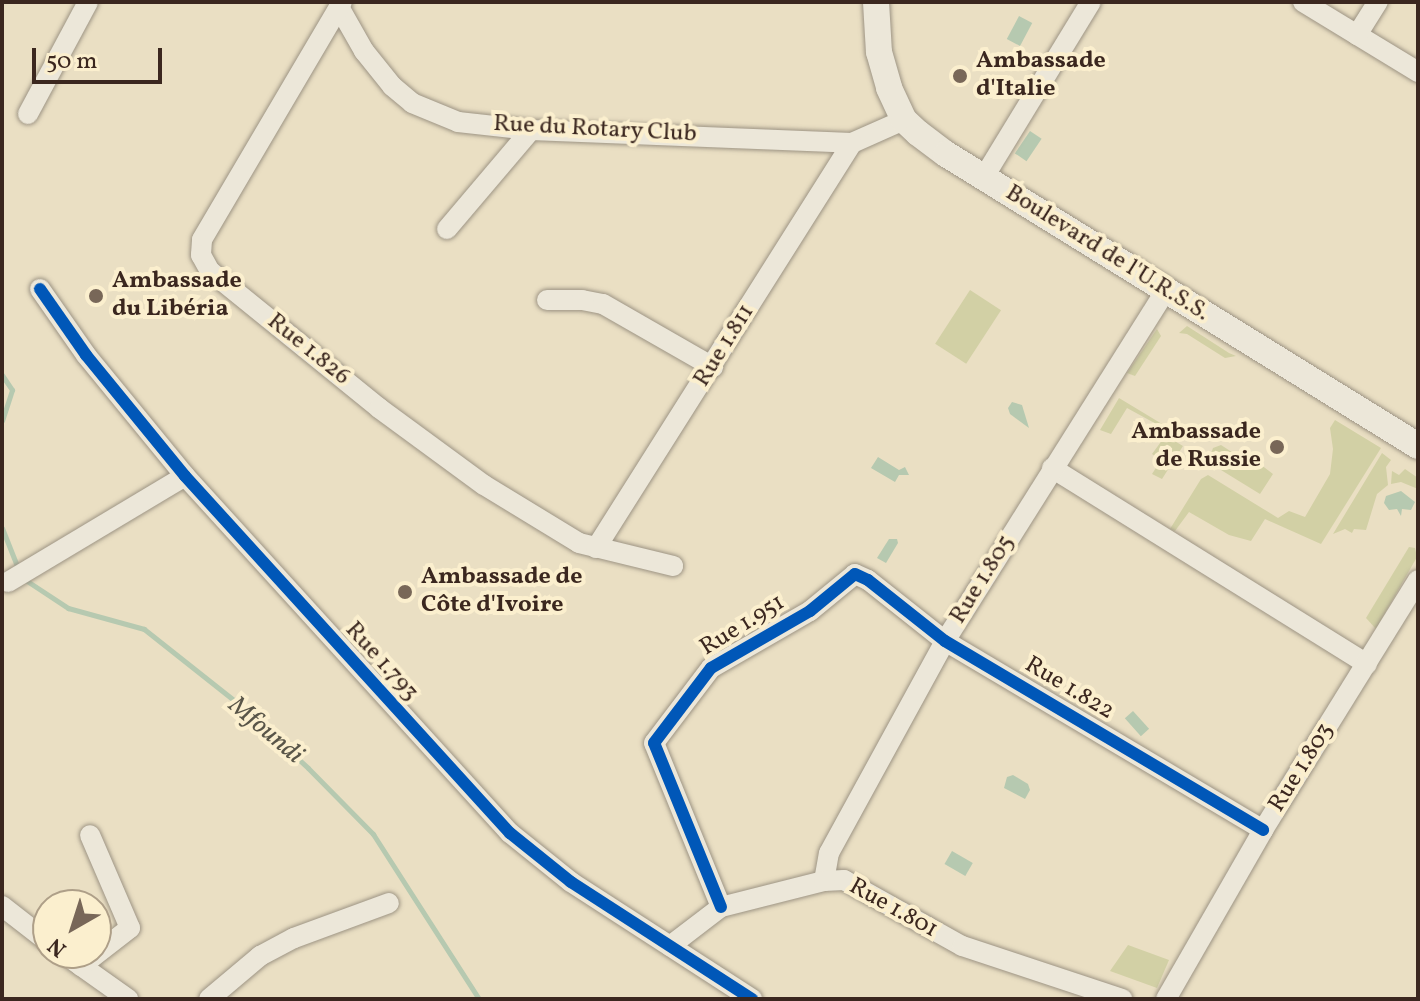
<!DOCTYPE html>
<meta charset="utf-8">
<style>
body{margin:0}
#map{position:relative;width:1420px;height:1001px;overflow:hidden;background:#eadfc3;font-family:Vollkorn,serif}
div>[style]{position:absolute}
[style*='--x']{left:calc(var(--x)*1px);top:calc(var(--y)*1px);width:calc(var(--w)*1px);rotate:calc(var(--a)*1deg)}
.green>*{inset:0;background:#d2d0a5;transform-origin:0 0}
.water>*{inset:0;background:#b6c9b0;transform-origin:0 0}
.stream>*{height:5px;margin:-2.5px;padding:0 2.5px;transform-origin:2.5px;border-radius:2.5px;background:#b6c9b0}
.roads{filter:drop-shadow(0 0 2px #9d9484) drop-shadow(0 0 2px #9d9484)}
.minor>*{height:20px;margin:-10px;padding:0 10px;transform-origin:10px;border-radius:10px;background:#ece7d9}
.tertiary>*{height:26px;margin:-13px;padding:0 13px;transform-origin:13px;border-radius:13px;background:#ece7d9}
.cycleway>*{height:12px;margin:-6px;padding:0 6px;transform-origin:6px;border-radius:6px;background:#0057b8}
.dots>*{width:22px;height:22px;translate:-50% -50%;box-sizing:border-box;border:4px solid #fbefce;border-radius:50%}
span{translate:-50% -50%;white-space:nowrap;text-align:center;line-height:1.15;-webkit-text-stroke:8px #fbefce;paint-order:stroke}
.poi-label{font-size:24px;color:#3b271f;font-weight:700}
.left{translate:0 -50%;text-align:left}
.right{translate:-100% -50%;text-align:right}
.street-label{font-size:24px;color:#3b271f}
.water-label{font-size:26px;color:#595548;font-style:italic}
.frame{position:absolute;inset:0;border:4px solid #3b271f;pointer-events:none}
.north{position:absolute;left:32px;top:889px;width:80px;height:80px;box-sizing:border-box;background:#fbefce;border:2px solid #ae9f88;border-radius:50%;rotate:219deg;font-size:22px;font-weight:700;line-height:32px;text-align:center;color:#3b271f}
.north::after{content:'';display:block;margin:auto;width:28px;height:36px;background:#786758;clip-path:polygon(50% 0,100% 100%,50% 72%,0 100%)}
.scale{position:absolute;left:32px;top:48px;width:130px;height:36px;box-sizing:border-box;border:4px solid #3b271f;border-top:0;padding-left:10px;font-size:24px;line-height:28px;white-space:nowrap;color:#3b271f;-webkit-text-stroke:6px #fbefce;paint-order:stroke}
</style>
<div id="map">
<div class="green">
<i style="left:970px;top:290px;width:37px;height:64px;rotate:33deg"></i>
<i style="clip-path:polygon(1187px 326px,1229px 353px,1236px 356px,1225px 358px,1187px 334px,1179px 333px)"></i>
<i style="clip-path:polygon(1157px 329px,1161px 336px,1135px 376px,1127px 373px)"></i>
<i style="clip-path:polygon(1119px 398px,1167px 427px,1163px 434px,1183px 446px,1162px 479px,1152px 474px,1161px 460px,1152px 454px,1163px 439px,1159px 435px,1160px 426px,1127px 408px,1111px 434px,1100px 430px)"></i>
<i style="clip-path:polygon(1335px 420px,1381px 448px,1321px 544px,1265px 519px,1251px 541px,1229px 535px,1189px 512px,1175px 531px,1170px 529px,1201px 479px,1208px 475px,1278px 518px,1289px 511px,1305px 517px,1330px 474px,1333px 449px,1330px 428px)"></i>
<i style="clip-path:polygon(1221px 445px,1241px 458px,1252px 458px,1273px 474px,1260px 494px,1208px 462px,1213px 448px)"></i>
<i style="clip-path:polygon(1382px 453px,1391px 460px,1386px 467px,1388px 485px,1377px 494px,1366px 530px,1354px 529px,1352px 533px,1345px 529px,1333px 534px)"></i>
<i style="clip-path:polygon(1405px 469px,1418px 478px,1418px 489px,1401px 482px,1391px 484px,1392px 471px,1399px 475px)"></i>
<i style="clip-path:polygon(1409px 547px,1415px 548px,1417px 557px,1376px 629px,1366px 618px)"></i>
<i style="clip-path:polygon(1128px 945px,1169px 960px,1157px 988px,1110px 971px)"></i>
</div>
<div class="water">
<i style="left:1019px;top:16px;width:15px;height:26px;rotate:28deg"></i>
<i style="left:1030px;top:131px;width:14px;height:27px;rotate:34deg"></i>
<i style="clip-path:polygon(1012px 402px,1022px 405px,1029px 428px,1010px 414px,1008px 408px)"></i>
<i style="clip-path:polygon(878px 457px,899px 470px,905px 467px,909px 475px,899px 475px,895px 482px,871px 468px)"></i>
<i style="clip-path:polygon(1401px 491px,1415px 502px,1411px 510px,1402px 509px,1401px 516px,1397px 509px,1389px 510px,1384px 503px,1386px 496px)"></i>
<i style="clip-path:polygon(889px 539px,897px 539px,898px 543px,886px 563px,877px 558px)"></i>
<i style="left:1133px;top:711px;width:24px;height:11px;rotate:48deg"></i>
<i style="clip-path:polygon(1013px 775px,1028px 784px,1030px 790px,1025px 799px,1004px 788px,1007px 777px)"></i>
<i style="left:952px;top:851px;width:24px;height:15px;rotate:30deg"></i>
</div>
<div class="stream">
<i style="--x:2;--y:375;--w:18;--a:56"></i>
<i style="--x:12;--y:390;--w:32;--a:108"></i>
<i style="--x:2;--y:528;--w:46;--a:68.4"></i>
<i style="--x:24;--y:579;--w:53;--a:33.4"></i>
<i style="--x:68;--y:608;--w:79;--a:15.4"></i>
<i style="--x:144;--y:629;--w:116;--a:38.4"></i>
<i style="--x:235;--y:701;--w:99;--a:42.5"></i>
<i style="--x:308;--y:768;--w:93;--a:45.4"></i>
<i style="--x:373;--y:834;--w:196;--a:57.3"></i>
</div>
<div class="roads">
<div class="minor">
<i style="--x:342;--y:2;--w:6;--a:121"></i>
<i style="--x:339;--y:7;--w:51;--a:60.4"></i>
<i style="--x:364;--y:51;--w:45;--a:51.3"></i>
<i style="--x:392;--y:86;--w:26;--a:40"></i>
<i style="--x:412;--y:103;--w:50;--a:22.4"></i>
<i style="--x:458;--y:122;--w:73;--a:6.3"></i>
<i style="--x:531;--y:130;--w:321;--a:2.3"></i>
<i style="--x:852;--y:143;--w:57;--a:-23.9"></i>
<i style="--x:1303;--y:2;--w:135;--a:31.3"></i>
<i style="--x:339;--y:7;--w:270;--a:120.5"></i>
<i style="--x:202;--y:240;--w:15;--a:94"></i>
<i style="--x:201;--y:255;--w:18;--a:61"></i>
<i style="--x:210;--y:271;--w:218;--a:39"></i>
<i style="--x:379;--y:408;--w:130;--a:36.3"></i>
<i style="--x:484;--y:485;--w:111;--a:31.4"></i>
<i style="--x:579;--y:543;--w:97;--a:13.7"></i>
<i style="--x:1357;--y:35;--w:39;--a:-58"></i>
<i style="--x:28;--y:114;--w:127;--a:-61.8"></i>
<i style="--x:984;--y:177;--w:205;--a:-58.6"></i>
<i style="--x:447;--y:229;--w:130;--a:-49.7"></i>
<i style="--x:40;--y:289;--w:80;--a:55.1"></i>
<i style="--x:86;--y:355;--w:156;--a:50.7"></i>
<i style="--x:185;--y:476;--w:483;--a:47.7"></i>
<i style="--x:510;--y:833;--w:78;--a:38.8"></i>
<i style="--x:571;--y:882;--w:216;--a:32.9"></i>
<i style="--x:547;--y:300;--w:35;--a:0"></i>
<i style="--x:582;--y:300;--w:21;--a:11"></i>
<i style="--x:603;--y:304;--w:127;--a:29.8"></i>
<i style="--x:1052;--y:468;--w:371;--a:31.9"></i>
<i style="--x:596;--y:548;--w:479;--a:-57.7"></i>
<i style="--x:8;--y:582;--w:206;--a:-30.9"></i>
<i style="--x:824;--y:881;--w:28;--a:-80"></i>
<i style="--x:829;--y:853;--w:242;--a:-61.3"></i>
<i style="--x:945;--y:641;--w:413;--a:-57.8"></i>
<i style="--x:2;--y:906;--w:58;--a:38"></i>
<i style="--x:721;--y:907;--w:177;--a:-112.2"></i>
<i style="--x:654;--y:743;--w:94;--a:-52.8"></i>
<i style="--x:711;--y:668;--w:114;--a:-29.9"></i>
<i style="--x:810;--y:611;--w:58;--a:-39.4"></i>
<i style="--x:855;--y:574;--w:14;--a:25"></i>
<i style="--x:868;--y:580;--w:98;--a:38.4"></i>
<i style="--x:945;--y:641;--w:370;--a:30.7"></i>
<i style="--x:670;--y:946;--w:64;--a:-37.4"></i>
<i style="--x:721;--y:907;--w:106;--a:-14.2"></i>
<i style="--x:824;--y:881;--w:20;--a:-3"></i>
<i style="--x:844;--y:880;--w:135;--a:29.2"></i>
<i style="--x:962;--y:946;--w:169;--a:18.3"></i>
<i style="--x:63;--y:953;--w:80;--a:35.3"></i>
<i style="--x:81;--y:966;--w:62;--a:-37.8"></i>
<i style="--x:130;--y:928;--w:101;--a:-113.3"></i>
<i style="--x:209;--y:999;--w:67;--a:-40.1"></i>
<i style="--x:260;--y:956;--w:38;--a:-28"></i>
<i style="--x:294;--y:938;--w:101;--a:-20.2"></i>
<i style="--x:1166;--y:999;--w:195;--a:-60.1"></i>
<i style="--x:1263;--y:830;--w:294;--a:-58.2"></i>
</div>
<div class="tertiary">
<i style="--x:876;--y:2;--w:50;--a:86.6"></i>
<i style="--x:879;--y:52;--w:37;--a:74"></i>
<i style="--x:889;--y:88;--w:35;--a:65"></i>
<i style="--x:904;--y:120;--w:19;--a:43"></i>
<i style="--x:918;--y:133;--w:35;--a:37"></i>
<i style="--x:946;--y:154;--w:555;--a:31.74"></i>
</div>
</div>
<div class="cycleway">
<i style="--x:40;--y:289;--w:80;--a:55.1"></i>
<i style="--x:86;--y:355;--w:156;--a:50.7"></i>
<i style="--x:185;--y:476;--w:483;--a:47.7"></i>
<i style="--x:510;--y:833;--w:78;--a:38.8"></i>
<i style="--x:571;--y:882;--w:216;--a:32.9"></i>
<i style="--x:721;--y:907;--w:177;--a:-112.2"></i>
<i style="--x:654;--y:743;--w:94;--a:-52.8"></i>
<i style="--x:711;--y:668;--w:114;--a:-29.9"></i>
<i style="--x:810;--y:611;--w:58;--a:-39.4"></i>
<i style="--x:855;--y:574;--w:14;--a:25"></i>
<i style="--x:868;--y:580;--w:98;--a:38.4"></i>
<i style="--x:945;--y:641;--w:370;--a:30.7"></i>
</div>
<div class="dots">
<i style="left:960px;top:76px;background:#786758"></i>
<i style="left:96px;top:296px;background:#786758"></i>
<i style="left:1277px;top:447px;background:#786758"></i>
<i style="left:405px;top:592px;background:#786758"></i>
</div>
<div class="poi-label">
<span class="left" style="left:976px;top:76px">Ambassade<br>d'Italie</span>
<span class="left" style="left:112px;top:296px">Ambassade<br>du Libéria</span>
<span class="right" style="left:1261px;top:447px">Ambassade<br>de Russie</span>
<span class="left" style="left:421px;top:592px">Ambassade de<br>Côte d'Ivoire</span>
</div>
<div class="street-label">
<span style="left:595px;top:130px;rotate:3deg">Rue du Rotary Club</span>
<span style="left:1107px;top:254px;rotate:32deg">Boulevard de l'U.R.S.S.</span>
<span style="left:725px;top:346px;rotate:-58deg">Rue 1.811</span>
<span style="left:308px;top:350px;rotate:39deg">Rue 1.826</span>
<span style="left:983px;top:580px;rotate:-58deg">Rue 1.805</span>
<span style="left:743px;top:626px;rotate:-32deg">Rue 1.951</span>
<span style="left:381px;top:662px;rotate:48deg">Rue 1.793</span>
<span style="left:1069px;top:689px;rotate:31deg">Rue 1.822</span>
<span style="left:1302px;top:768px;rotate:-58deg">Rue 1.803</span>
<span style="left:893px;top:909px;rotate:29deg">Rue 1.801</span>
</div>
<div class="water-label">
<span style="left:265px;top:731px;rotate:40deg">Mfoundi</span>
</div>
<div class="frame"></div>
<div class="north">N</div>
<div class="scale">50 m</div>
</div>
